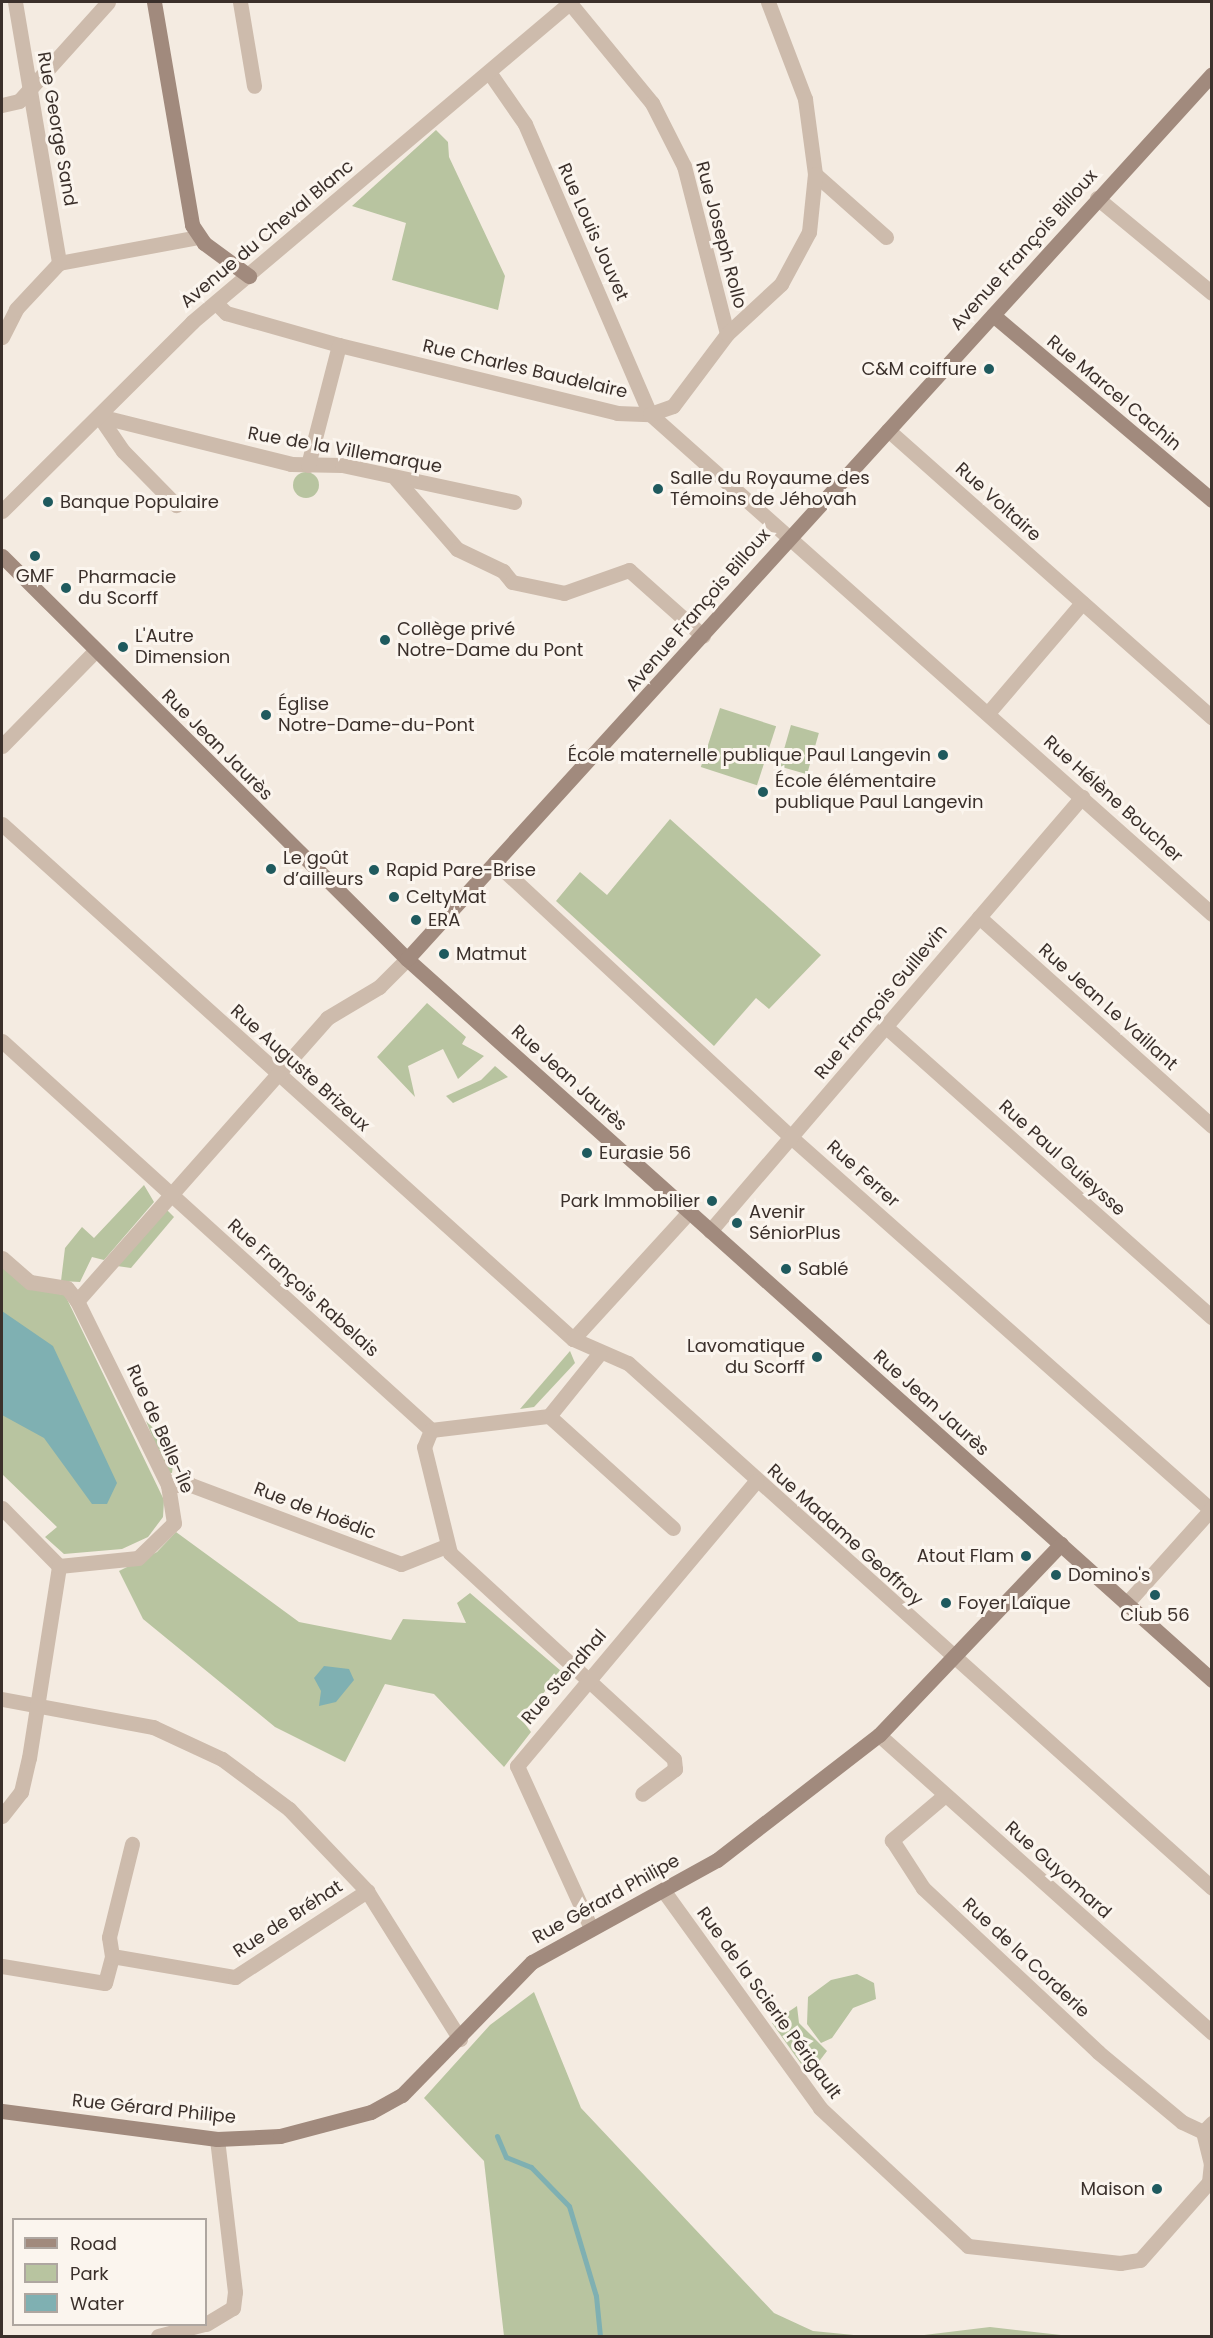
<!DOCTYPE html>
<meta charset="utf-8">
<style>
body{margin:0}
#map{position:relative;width:1213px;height:2338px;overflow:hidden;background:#f4ebe1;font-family:Poppins,sans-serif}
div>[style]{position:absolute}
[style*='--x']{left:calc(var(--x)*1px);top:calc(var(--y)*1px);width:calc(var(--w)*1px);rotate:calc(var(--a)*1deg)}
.green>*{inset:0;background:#b8c4a0;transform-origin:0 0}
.round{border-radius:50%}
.water>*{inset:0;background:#7fb0b2}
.stream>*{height:5px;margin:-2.5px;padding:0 2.5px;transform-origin:2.5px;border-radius:2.5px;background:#7fb0b2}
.street>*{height:15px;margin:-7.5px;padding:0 7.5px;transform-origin:7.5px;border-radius:7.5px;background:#cdbbac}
.secondary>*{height:15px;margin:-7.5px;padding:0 7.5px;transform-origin:7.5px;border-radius:7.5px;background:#a18a7d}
.dots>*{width:16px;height:16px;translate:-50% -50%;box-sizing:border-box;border:3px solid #fbf5ee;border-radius:50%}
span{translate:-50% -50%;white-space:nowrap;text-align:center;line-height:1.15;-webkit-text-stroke:6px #fbf5ee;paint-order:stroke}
.street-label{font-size:18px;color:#3b302b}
.poi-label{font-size:18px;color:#3b302b}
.right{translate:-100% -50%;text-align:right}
.left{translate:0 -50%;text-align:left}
.frame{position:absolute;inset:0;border:3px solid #3b302b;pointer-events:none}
.legend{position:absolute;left:12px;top:2218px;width:195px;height:108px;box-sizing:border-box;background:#fbf5ee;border:2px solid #aea6a0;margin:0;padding:8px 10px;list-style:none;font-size:18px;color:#3b302b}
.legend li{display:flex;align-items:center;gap:12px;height:30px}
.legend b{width:30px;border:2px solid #aea6a0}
</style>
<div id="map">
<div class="green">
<i style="clip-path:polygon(436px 130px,448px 142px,449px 157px,505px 276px,498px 310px,392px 280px,406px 223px,352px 206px)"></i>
<i class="round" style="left:293px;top:472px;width:26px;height:26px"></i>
<i style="left:720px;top:708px;width:59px;height:62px;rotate:18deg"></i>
<i style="left:791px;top:725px;width:29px;height:43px;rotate:16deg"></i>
<i style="clip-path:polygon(670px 819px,821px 955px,769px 1009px,756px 998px,714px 1046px,556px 901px,580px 872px,607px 895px)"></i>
<i style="clip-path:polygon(427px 1003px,466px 1037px,462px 1044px,484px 1056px,458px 1079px,443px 1049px,408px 1066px,415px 1097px,377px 1057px)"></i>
<i style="clip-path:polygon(495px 1066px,508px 1077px,453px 1103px,446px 1096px,481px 1080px)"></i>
<i style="clip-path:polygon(144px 1185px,154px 1202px,104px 1260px,92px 1257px,80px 1282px,61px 1281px,65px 1248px,82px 1227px,94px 1238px)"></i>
<i style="clip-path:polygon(166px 1209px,174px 1217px,131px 1268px,117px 1266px)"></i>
<i style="clip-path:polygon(2px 1267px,29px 1289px,65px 1295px,164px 1500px,163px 1517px,148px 1537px,122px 1549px,64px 1554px,45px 1537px,57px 1527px,2px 1474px)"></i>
<i style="clip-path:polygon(570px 1351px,575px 1363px,534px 1407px,520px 1409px)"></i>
<i style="clip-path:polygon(146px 1421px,175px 1449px,172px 1473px,167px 1473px)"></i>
<i style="clip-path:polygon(176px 1532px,299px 1622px,391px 1640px,403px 1619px,466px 1623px,457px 1603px,470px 1593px,561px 1671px,522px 1720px,531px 1732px,504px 1767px,434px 1694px,385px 1684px,345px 1762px,275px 1727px,143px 1619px,119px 1571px,157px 1552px)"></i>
<i style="clip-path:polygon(857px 1974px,874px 1983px,876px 1999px,853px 2008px,832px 2038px,821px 2043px,807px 2024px,808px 1997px,831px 1980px)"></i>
<i style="clip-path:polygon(534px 1992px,581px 2108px,774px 2313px,813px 2331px,864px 2336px,504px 2336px,484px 2161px,424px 2098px,490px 2025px)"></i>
<i style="clip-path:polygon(797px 2006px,799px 2023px,827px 2051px,814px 2068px,804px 2068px,772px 2023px)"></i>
<i style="clip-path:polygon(990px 2327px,1070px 2336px,916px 2336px)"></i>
</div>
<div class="water">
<i style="clip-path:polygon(2px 1311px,53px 1346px,117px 1483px,107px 1504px,92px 1504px,44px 1438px,2px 1415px)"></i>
<i style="clip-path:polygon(324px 1666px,349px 1669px,354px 1680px,336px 1702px,319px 1706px,321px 1691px,314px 1678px)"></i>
</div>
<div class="stream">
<i style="--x:497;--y:2136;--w:23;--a:67"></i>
<i style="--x:506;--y:2157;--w:27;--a:22"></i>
<i style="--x:531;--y:2167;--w:54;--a:45.7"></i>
<i style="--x:569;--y:2206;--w:94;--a:73.3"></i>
<i style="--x:596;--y:2296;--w:40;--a:84.3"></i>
</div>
<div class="street">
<i style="--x:15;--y:2;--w:265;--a:80.4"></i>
<i style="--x:240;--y:2;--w:85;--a:80.5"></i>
<i style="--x:569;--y:2;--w:131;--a:50.6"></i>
<i style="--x:652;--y:103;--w:71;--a:63.1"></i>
<i style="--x:684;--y:166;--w:173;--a:75.6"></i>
<i style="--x:768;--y:2;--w:104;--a:69.1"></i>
<i style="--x:805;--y:99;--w:76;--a:82.4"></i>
<i style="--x:815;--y:174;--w:95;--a:41.6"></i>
<i style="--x:489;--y:72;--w:63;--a:55.3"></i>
<i style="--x:525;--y:124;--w:316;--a:66.7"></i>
<i style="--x:2;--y:105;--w:17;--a:-13"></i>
<i style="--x:19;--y:101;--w:133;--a:-48"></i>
<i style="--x:1097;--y:198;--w:149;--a:39.6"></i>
<i style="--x:59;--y:263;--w:141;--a:-10.6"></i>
<i style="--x:217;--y:304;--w:13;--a:45"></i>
<i style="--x:226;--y:313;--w:117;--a:15.8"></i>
<i style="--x:339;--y:345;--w:286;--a:13.7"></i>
<i style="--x:617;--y:413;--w:33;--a:2"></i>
<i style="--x:650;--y:414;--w:752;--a:41.66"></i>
<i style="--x:2;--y:337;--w:31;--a:-63"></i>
<i style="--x:16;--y:309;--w:63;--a:-46.9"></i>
<i style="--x:650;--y:414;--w:24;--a:-19"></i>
<i style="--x:673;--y:406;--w:90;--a:-53.1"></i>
<i style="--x:727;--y:334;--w:74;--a:-42.8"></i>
<i style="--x:781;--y:284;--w:59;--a:-61.7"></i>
<i style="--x:809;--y:232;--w:58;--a:-84.1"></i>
<i style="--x:99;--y:416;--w:198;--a:14"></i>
<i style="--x:291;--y:464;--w:51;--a:1.1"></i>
<i style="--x:342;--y:465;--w:176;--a:12.1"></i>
<i style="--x:99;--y:416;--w:42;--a:55.6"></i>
<i style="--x:123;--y:451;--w:76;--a:45.5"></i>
<i style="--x:888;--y:430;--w:433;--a:41.6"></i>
<i style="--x:308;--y:465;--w:124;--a:-75.5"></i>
<i style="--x:396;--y:479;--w:93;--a:48.9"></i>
<i style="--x:457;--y:549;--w:51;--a:25.6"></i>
<i style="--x:503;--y:571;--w:14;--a:51"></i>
<i style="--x:512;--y:582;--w:53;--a:11.9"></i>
<i style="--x:564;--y:593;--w:69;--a:-19.5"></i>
<i style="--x:629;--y:570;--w:99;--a:41.7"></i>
<i style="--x:2;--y:511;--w:268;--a:-44.8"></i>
<i style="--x:192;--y:322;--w:496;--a:-40.2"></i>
<i style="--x:988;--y:713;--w:145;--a:-49.5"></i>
<i style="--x:2;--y:746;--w:133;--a:-45.6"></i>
<i style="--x:2;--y:824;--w:769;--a:42.05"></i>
<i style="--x:573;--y:1339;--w:60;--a:23.6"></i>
<i style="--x:628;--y:1363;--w:785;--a:41.95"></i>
<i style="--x:495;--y:862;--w:405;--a:42.9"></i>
<i style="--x:792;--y:1138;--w:559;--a:41.59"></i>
<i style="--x:979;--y:917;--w:313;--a:41.9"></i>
<i style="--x:886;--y:1027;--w:436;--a:41.7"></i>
<i style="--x:2;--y:1041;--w:579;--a:42.2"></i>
<i style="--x:431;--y:1430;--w:119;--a:-6.8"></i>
<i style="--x:549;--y:1416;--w:80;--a:-51.1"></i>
<i style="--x:710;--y:1231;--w:572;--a:-49.4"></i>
<i style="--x:2;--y:1258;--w:37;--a:41"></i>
<i style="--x:30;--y:1282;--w:37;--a:9"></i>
<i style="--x:67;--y:1288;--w:16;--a:52"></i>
<i style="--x:573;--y:1339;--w:173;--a:-47.6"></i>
<i style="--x:549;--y:1416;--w:167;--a:42.1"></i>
<i style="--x:431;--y:1430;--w:18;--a:112"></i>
<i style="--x:424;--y:1447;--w:109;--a:76.2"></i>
<i style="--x:450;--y:1553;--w:304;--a:42.6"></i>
<i style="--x:674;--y:1759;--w:10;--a:84"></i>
<i style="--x:675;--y:1769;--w:41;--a:142.9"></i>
<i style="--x:168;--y:1485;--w:23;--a:0"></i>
<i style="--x:191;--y:1485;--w:224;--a:20.6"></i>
<i style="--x:401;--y:1564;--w:48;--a:-21.8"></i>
<i style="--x:2;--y:1508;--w:81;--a:45.5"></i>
<i style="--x:1126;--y:1604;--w:129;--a:-48.1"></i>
<i style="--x:2;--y:1699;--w:154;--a:10.5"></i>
<i style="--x:153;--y:1727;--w:76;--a:24.9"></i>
<i style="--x:222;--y:1759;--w:84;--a:36.7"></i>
<i style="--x:289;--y:1809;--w:113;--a:46.4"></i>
<i style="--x:367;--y:1891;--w:175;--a:57.9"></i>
<i style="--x:879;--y:1735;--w:447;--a:41.8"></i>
<i style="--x:945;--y:1795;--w:70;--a:139.7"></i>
<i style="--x:892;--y:1840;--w:57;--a:57.1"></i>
<i style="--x:923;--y:1888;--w:240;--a:43.1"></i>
<i style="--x:1098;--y:2052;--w:109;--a:39.8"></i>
<i style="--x:1182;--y:2122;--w:23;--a:25"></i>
<i style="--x:2;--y:1816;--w:31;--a:-52"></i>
<i style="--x:21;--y:1792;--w:35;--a:-77"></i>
<i style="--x:29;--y:1758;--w:194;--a:-81.1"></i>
<i style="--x:59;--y:1566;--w:79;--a:-5.8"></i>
<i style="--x:138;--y:1558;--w:50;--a:-44.2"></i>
<i style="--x:174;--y:1523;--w:38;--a:-99"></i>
<i style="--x:168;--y:1485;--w:205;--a:-116.3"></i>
<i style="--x:77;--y:1301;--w:378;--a:-48.5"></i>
<i style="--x:327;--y:1018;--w:61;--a:-30.8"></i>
<i style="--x:379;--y:987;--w:40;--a:-45"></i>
<i style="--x:663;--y:1890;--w:269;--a:54.2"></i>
<i style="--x:820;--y:2108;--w:202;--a:43"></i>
<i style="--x:968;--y:2246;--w:153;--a:6.4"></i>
<i style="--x:1120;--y:2263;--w:20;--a:-9"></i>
<i style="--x:1140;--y:2260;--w:104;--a:-48.5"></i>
<i style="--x:1209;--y:2182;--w:18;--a:-84"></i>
<i style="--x:1211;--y:2164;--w:33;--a:-104"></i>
<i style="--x:1203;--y:2132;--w:13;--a:-45"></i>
<i style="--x:590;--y:1926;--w:176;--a:-114.5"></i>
<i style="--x:517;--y:1766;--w:372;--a:-50"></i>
<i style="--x:112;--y:1956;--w:19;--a:-99"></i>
<i style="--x:109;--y:1937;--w:96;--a:-76.1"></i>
<i style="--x:2;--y:1966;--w:104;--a:9.4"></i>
<i style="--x:105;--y:1983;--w:28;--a:-75"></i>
<i style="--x:112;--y:1956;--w:125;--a:9.7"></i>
<i style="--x:235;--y:1977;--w:158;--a:-33.1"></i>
<i style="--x:206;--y:2324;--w:31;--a:-31"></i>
<i style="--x:233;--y:2308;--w:16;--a:-83"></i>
<i style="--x:235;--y:2292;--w:154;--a:-96.7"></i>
<i style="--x:158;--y:2336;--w:48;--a:-14.6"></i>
</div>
<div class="secondary">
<i style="--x:154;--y:2;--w:226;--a:80.3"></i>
<i style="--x:192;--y:225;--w:22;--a:56"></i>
<i style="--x:204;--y:243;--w:56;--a:36.3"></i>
<i style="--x:993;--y:315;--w:287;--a:40.2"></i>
<i style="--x:2;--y:556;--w:571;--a:44.86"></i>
<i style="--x:407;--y:959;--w:1081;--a:41.85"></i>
<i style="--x:407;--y:959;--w:1196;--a:-47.71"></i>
<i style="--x:2;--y:2111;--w:217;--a:7.4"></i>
<i style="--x:217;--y:2139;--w:63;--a:-2.7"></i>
<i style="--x:280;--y:2136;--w:94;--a:-14.8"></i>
<i style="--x:371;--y:2112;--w:35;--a:-29"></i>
<i style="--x:402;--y:2095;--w:186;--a:-45.7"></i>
<i style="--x:532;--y:1962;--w:211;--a:-28.9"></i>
<i style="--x:717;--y:1860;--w:205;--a:-37.7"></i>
<i style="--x:879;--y:1735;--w:264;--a:-46.4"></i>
</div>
<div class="dots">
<i style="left:989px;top:369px;background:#1f5a5e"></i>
<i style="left:658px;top:489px;background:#1f5a5e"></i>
<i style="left:48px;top:502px;background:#1f5a5e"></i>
<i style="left:35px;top:556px;background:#1f5a5e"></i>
<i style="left:66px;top:588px;background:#1f5a5e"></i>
<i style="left:385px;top:640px;background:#1f5a5e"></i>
<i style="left:123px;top:647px;background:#1f5a5e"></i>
<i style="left:266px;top:715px;background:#1f5a5e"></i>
<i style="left:943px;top:755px;background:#1f5a5e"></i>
<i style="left:763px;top:792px;background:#1f5a5e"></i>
<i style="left:271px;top:869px;background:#1f5a5e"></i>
<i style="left:374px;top:870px;background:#1f5a5e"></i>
<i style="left:394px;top:897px;background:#1f5a5e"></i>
<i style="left:416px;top:920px;background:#1f5a5e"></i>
<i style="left:444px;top:954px;background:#1f5a5e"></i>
<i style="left:587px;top:1153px;background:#1f5a5e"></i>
<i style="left:712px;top:1201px;background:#1f5a5e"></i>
<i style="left:737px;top:1223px;background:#1f5a5e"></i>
<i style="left:786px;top:1269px;background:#1f5a5e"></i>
<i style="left:817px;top:1357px;background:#1f5a5e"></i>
<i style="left:1026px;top:1556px;background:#1f5a5e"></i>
<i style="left:1056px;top:1575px;background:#1f5a5e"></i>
<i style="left:1155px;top:1595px;background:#1f5a5e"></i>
<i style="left:946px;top:1603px;background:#1f5a5e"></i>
<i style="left:1157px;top:2189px;background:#1f5a5e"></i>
</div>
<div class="street-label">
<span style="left:57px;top:129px;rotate:80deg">Rue George Sand</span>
<span style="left:593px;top:232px;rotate:66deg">Rue Louis Jouvet</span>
<span style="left:267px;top:234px;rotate:-40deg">Avenue du Cheval Blanc</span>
<span style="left:721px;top:235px;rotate:75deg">Rue Joseph Rollo</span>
<span style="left:1024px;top:250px;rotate:-48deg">Avenue François Billoux</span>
<span style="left:525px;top:369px;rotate:13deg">Rue Charles Baudelaire</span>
<span style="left:1114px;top:393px;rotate:40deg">Rue Marcel Cachin</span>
<span style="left:345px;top:450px;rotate:10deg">Rue de la Villemarque</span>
<span style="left:998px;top:502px;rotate:42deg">Rue Voltaire</span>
<span style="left:698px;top:610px;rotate:-49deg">Avenue François Billoux</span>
<span style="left:217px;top:745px;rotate:45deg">Rue Jean Jaurès</span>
<span style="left:1113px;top:799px;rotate:42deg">Rue Hélène Boucher</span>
<span style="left:881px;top:1002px;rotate:-50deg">Rue François Guillevin</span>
<span style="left:1108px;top:1007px;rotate:42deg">Rue Jean Le Vaillant</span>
<span style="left:300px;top:1068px;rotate:42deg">Rue Auguste Brizeux</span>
<span style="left:569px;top:1078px;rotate:42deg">Rue Jean Jaurès</span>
<span style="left:1062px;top:1158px;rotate:42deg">Rue Paul Guieysse</span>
<span style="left:863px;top:1174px;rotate:42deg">Rue Ferrer</span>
<span style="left:303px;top:1288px;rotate:42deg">Rue François Rabelais</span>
<span style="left:931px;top:1403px;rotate:42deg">Rue Jean Jaurès</span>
<span style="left:160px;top:1429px;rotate:66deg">Rue de Belle-Île</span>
<span style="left:315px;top:1511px;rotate:21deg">Rue de Hoëdic</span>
<span style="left:845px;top:1535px;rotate:42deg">Rue Madame Geoffroy</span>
<span style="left:564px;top:1677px;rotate:-49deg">Rue Stendhal</span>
<span style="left:1058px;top:1870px;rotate:42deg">Rue Guyomard</span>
<span style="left:606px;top:1899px;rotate:-29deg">Rue Gérard Philipe</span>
<span style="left:288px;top:1919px;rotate:-33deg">Rue de Bréhat</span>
<span style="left:1026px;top:1958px;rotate:43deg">Rue de la Corderie</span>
<span style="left:769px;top:2003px;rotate:54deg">Rue de la Scierie Périgault</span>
<span style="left:154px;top:2109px;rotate:6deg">Rue Gérard Philipe</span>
</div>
<div class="poi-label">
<span class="right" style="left:977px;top:369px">C&amp;M coiffure</span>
<span class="left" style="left:670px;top:489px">Salle du Royaume des<br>Témoins de Jéhovah</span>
<span class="left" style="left:60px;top:502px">Banque Populaire</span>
<span style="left:35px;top:576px">GMF</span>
<span class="left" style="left:78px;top:588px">Pharmacie<br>du Scorff</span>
<span class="left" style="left:397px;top:640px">Collège privé<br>Notre-Dame du Pont</span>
<span class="left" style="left:135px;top:647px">L'Autre<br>Dimension</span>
<span class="left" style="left:278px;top:715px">Église<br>Notre-Dame-du-Pont</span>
<span class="right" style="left:931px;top:755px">École maternelle publique Paul Langevin</span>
<span class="left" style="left:775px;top:792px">École élémentaire<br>publique Paul Langevin</span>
<span class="left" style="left:283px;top:869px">Le goût<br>d’ailleurs</span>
<span class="left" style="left:386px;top:870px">Rapid Pare-Brise</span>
<span class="left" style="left:406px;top:897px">CeltyMat</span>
<span class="left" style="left:428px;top:920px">ERA</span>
<span class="left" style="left:456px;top:954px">Matmut</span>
<span class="left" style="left:599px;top:1153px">Eurasie 56</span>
<span class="right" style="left:700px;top:1201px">Park Immobilier</span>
<span class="left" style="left:749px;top:1223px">Avenir<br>SéniorPlus</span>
<span class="left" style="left:798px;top:1269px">Sablé</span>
<span class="right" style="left:805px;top:1357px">Lavomatique<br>du Scorff</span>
<span class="right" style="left:1014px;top:1556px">Atout Flam</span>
<span class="left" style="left:1068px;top:1575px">Domino's</span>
<span class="left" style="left:958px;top:1603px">Foyer Laïque</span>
<span style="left:1155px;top:1615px">Club 56</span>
<span class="right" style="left:1145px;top:2189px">Maison</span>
</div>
<div class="frame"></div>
<ul class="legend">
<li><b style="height:8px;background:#a18a7d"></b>Road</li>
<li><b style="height:16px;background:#b8c4a0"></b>Park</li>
<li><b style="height:16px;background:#7fb0b2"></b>Water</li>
</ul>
</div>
